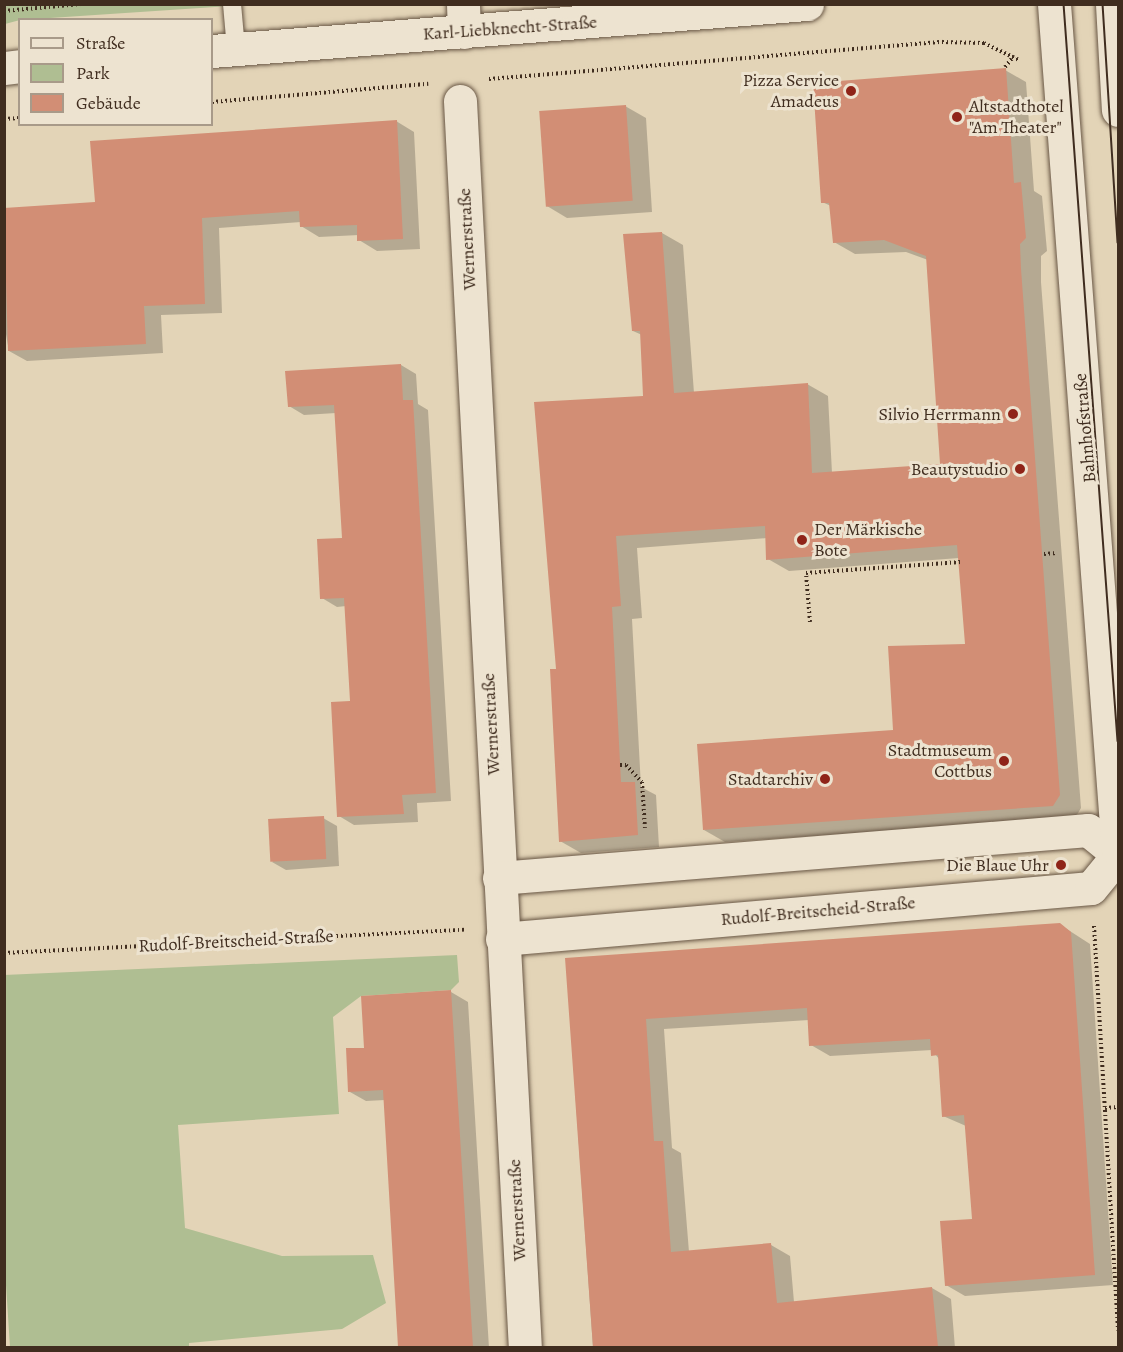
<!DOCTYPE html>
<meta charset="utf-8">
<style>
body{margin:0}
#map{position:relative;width:1123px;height:1352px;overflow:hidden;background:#e3d4b7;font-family:Alegreya,serif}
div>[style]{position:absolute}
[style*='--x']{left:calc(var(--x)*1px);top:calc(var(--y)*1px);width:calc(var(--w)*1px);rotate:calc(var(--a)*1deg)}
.green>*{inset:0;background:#afbe92}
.shadow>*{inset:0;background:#0003}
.building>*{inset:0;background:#d28e75;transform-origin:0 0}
.path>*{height:4px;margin-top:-2px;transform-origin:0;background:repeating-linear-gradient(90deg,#402d1f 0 1.5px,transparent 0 4.5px)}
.roads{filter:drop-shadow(0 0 2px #695745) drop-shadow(0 0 2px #695745)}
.lane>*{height:18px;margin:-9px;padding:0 9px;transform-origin:9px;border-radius:9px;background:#ede3d0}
.street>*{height:33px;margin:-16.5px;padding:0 16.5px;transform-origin:16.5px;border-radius:16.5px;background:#ede3d0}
.secondary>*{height:33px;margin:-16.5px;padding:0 16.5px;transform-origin:16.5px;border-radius:16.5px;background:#ede3d0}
.tram>*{height:1.5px;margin:-0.75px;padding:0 0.75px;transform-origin:0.75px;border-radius:0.75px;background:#402d1f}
.dots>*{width:16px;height:16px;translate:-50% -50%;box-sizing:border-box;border:3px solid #ede3d0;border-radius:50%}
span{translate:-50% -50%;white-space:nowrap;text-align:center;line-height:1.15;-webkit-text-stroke:6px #ede3d0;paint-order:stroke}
.street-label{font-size:18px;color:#402d1f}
.poi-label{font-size:18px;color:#402d1f}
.right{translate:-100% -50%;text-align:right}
.left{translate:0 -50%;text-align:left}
.frame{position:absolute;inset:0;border:6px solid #402d1f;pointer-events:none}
.legend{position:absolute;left:18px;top:18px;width:195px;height:108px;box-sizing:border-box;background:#ede3d0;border:2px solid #a89a89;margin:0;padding:8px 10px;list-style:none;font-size:18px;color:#402d1f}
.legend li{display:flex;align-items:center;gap:12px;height:30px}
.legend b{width:30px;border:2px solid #a89a89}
</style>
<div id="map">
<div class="green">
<i style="clip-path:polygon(5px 5px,245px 5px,20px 20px,5px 24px)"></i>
<i style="clip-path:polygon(457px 955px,459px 982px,451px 990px,361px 996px,333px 1017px,339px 1114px,178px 1125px,185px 1228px,282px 1256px,373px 1255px,386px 1303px,342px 1329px,189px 1343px,189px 1347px,10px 1347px,4px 1254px,4px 975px)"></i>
</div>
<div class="shadow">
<i style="clip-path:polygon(1005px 70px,1026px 82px,1034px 191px,1042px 196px,1047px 251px,1041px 256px,1041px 282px,1081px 808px,1075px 818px,725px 842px,704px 830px,894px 732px,967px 646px,959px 558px,789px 571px,768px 559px,767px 538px,637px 548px,642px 618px,632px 619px,641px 787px,656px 795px,659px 847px,581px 853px,560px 841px,558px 670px,645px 398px,642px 335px,633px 331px,662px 233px,683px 245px,694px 393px,807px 384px,828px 396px,832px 473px,942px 466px,928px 260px,906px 252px,855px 254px,834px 242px,831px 206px,822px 202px)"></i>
<i style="clip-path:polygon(625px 106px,646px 118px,652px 212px,567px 218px,547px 206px)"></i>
<i style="clip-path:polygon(396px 121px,414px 132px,420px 249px,377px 251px,359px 240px,359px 235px,319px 237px,301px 226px,301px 222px,219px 228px,222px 313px,161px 315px,163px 353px,27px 361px,9px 351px,4px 323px,4px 210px,97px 204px)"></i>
<i style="clip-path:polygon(401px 365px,416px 374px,418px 404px,428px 410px,451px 801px,417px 803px,418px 822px,354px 825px,339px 816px,351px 702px,346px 606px,337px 607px,322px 598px,343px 539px,336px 413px,304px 415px,289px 406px)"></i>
<i style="clip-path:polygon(323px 818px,337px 826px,339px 866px,286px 870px,272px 862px)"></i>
<i style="clip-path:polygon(1059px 924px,1090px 944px,1113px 1285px,965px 1296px,946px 1285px,973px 1221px,966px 1126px,943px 1116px,939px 1059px,932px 1050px,830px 1056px,811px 1045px,809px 1020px,664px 1029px,672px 1148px,681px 1153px,689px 1252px,771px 1245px,790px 1256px,794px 1302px,932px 1288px,951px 1299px,955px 1348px,593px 1348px,566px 959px)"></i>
<i style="clip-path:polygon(451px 992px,468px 1002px,489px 1348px,400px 1348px,385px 1100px,366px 1101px,350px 1092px,366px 1049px)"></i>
</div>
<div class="building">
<i style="clip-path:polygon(1006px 68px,1014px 183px,1021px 182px,1026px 238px,1020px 244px,1021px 269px,1060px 795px,1053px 806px,703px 830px,697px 744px,893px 730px,888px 646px,965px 644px,957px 545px,766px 560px,765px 526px,616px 536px,621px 606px,612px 607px,621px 782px,635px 782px,638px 835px,559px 842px,550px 669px,556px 669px,534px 402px,643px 396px,640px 331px,632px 331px,623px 234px,662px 232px,674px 393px,808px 383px,812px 473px,940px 464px,926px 256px,884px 240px,833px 243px,829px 203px,821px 203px,813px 83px)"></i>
<i style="left:626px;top:105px;width:96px;height:87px;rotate:86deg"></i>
<i style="clip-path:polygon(397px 120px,403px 239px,357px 241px,357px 225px,300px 227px,299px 211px,202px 218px,205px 304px,144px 306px,146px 344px,8px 351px,4px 208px,95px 202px,90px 141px)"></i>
<i style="clip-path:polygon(401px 364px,403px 400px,413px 400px,436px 793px,402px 795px,404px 814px,337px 817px,331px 702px,350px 701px,344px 598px,320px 599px,317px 539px,342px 538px,334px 405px,288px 407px,285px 371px)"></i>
<i style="left:324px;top:816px;width:43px;height:56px;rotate:87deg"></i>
<i style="clip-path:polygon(1060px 923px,1071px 932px,1095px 1275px,945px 1286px,940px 1221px,972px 1219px,964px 1115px,942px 1117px,938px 1055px,931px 1056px,930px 1039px,809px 1046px,807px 1008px,646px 1019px,654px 1141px,663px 1141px,671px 1252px,771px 1243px,777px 1303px,932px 1287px,938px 1347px,593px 1347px,565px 958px)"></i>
<i style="clip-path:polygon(451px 990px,473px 1347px,398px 1347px,383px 1090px,348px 1092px,346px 1048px,364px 1048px,361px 996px)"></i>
</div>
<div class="path">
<i style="--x:4;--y:11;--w:77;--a:-5.2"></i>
<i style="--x:1005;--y:67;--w:14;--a:-51"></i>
<i style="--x:489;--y:79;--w:455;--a:-4.7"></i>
<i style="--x:942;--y:42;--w:42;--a:1.4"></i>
<i style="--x:984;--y:43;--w:39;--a:26"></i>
<i style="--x:212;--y:102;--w:217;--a:-4.8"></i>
<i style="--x:4;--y:119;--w:16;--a:-4"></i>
<i style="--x:1044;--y:554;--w:13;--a:-4"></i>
<i style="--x:810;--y:622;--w:49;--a:-94.7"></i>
<i style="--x:806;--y:573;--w:155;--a:-4.1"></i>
<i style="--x:620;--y:765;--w:6;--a:0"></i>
<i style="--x:626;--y:765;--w:23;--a:47"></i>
<i style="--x:642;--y:782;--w:46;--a:86.3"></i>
<i style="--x:1094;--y:926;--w:405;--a:86.6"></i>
<i style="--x:4;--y:953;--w:462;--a:-2.9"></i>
<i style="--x:1105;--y:1108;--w:13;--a:-4"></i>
</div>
<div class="roads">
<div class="lane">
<i style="--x:232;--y:4;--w:45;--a:84.9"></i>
</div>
<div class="street">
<i style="--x:463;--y:4;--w:28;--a:88"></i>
<i style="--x:460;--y:101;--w:1249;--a:87.02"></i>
<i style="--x:499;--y:878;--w:591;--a:-4.66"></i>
<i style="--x:1088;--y:830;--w:38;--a:39"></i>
<i style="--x:502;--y:939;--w:591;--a:-4.95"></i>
<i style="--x:1091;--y:888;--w:43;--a:-50.7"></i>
</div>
<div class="secondary">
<i style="--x:1054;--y:4;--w:849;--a:85.68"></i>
<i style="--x:1112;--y:4;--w:106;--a:86.8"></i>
<i style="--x:212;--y:51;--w:597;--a:-4.52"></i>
<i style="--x:4;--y:68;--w:16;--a:-7"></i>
</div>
</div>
<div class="tram">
<i style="--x:1064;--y:4;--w:739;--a:85.81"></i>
<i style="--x:1103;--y:4;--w:239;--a:86.4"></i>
</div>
<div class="dots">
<i style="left:851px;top:91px;background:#8f2418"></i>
<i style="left:957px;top:117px;background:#8f2418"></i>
<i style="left:1013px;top:414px;background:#8f2418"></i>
<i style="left:1020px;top:469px;background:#8f2418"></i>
<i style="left:802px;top:540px;background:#8f2418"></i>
<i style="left:1004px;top:761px;background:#8f2418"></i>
<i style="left:825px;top:779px;background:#8f2418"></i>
<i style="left:1061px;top:865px;background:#8f2418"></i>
</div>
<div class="street-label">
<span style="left:510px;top:28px;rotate:-4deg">Karl-Liebknecht-Straße</span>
<span style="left:467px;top:239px;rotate:-93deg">Wernerstraße</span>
<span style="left:1085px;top:428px;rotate:-95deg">Bahnhofstraße</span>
<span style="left:491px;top:724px;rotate:-93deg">Wernerstraße</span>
<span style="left:818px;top:911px;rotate:-5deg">Rudolf-Breitscheid-Straße</span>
<span style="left:236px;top:941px;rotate:-3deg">Rudolf-Breitscheid-Straße</span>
<span style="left:517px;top:1210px;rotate:-93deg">Wernerstraße</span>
</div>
<div class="poi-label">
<span class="right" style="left:839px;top:91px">Pizza Service<br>Amadeus</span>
<span class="left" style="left:969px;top:117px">Altstadthotel<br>"Am Theater"</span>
<span class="right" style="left:1001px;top:414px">Silvio Herrmann</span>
<span class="right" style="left:1008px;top:469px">Beautystudio</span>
<span class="left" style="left:814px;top:540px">Der Märkische<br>Bote</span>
<span class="right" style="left:992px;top:761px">Stadtmuseum<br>Cottbus</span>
<span class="right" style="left:813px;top:779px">Stadtarchiv</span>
<span class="right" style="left:1049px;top:865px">Die Blaue Uhr</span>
</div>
<div class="frame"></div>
<ul class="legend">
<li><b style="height:8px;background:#ede3d0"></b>Straße</li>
<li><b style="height:16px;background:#afbe92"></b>Park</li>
<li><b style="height:16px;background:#d28e75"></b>Gebäude</li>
</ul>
</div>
